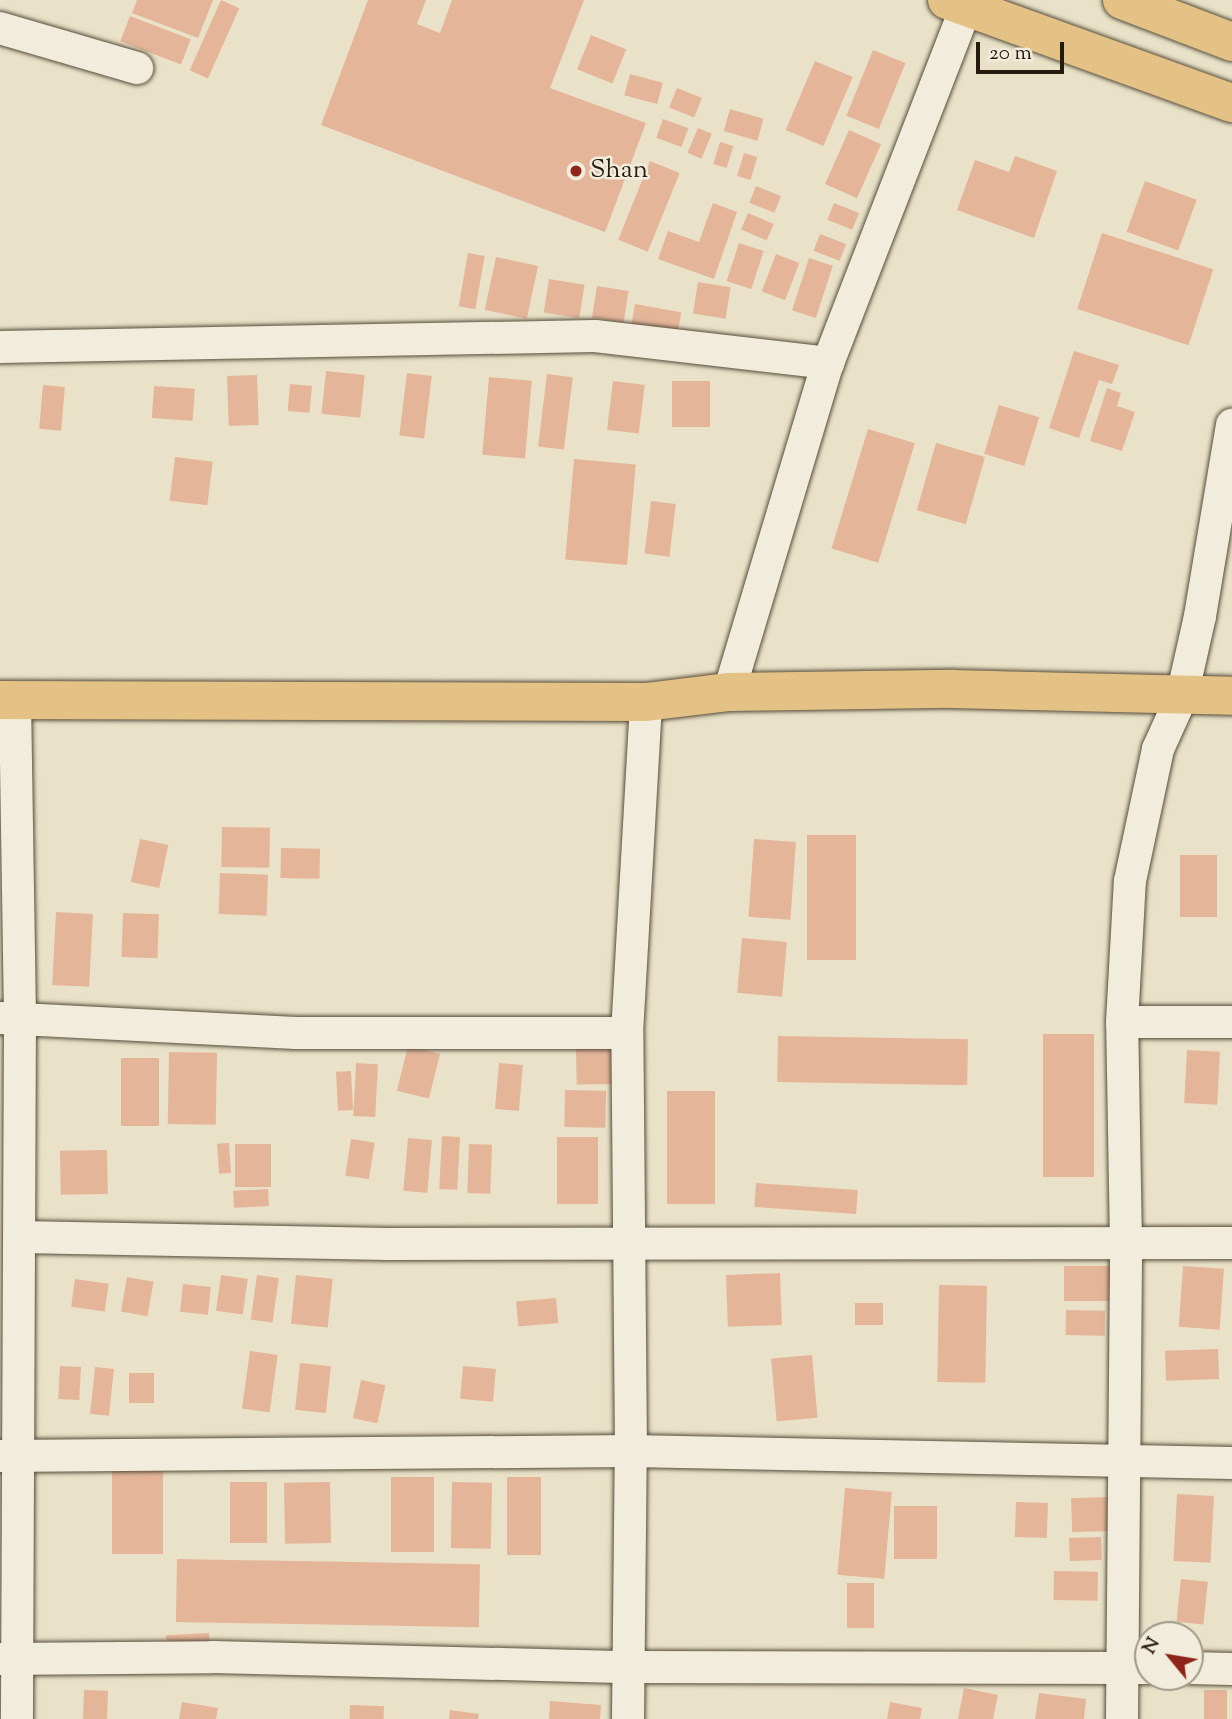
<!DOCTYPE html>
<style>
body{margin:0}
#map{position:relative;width:1232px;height:1719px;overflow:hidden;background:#e9e2c8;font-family:"Sorts Mill Goudy",serif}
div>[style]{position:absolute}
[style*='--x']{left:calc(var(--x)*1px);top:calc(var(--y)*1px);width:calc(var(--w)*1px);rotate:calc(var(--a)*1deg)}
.building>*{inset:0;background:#e5b59a;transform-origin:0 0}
.roads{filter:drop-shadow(0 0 2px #574d3b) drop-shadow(0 0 2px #574d3b)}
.minor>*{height:32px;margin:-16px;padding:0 16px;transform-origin:16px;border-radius:16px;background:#f1ecdb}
.major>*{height:38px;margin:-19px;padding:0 19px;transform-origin:19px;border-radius:19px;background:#e4c184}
.highway>*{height:38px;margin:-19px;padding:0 19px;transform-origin:19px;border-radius:19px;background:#e4c184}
.dots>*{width:19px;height:19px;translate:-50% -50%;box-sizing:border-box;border:4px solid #f1ecdb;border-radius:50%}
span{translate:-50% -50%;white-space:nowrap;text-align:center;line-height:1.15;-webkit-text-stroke:5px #f1ecdb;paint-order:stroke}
.poi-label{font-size:26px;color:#261b0c}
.left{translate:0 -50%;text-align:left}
.north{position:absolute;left:1134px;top:1621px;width:70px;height:70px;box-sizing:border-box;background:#f1ecdb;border:2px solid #a09888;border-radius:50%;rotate:300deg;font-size:19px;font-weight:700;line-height:28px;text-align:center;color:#261b0c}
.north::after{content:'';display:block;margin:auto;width:24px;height:32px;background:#8f2418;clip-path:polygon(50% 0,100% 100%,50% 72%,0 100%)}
.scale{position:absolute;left:976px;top:42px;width:88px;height:32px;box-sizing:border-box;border:4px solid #261b0c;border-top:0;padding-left:9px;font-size:21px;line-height:24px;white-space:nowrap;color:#261b0c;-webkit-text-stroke:5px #f1ecdb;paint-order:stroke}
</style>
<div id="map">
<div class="building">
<i style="clip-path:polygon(137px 0,213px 0,198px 38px,132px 13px)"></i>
<i style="left:221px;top:0;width:20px;height:77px;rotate:24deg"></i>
<i style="clip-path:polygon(368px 0,426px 0,417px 24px,440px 33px,452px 0,584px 0,550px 88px,646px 123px,605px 232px,321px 125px)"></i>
<i style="left:130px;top:16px;width:65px;height:27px;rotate:21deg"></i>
<i style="left:591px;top:35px;width:38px;height:37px;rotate:22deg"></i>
<i style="left:873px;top:50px;width:35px;height:71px;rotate:22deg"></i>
<i style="left:815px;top:61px;width:41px;height:75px;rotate:23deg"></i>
<i style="left:630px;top:74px;width:34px;height:22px;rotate:15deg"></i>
<i style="left:677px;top:88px;width:27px;height:21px;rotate:22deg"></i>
<i style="left:730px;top:109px;width:35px;height:23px;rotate:16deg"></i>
<i style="left:663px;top:119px;width:27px;height:20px;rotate:20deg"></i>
<i style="left:698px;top:128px;width:15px;height:27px;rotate:23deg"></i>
<i style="left:849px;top:130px;width:35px;height:59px;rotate:24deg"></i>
<i style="left:720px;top:142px;width:14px;height:23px;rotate:17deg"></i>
<i style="left:744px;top:153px;width:14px;height:24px;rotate:17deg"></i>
<i style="clip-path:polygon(1015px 156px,1057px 171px,1034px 238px,957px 210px,975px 160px,1009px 172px)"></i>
<i style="left:650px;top:161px;width:32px;height:85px;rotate:22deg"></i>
<i style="left:1145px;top:181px;width:55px;height:54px;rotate:20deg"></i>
<i style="left:756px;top:186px;width:27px;height:18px;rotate:22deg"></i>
<i style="clip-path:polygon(713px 203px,737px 212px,714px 279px,658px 259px,668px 231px,699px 242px)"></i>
<i style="left:834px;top:203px;width:27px;height:18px;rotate:22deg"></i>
<i style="left:748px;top:213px;width:28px;height:18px;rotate:23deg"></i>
<i style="left:1102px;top:233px;width:117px;height:80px;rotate:18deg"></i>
<i style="left:820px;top:234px;width:28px;height:18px;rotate:21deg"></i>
<i style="left:739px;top:243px;width:26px;height:40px;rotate:18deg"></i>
<i style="left:468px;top:253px;width:17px;height:54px;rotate:10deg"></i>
<i style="left:776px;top:254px;width:25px;height:40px;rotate:21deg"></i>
<i style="left:496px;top:257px;width:43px;height:54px;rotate:12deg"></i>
<i style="left:809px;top:258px;width:25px;height:55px;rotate:18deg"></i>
<i style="left:549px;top:279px;width:36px;height:34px;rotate:9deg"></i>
<i style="left:698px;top:282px;width:33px;height:32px;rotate:9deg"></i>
<i style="left:597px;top:286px;width:32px;height:32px;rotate:9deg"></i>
<i style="left:635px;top:304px;width:47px;height:25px;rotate:10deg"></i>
<i style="clip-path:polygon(1074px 351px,1119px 365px,1112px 384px,1099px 380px,1079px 438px,1049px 428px)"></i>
<i style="left:326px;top:371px;width:39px;height:43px;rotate:6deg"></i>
<i style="left:407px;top:373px;width:25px;height:63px;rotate:7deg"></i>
<i style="left:547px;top:374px;width:26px;height:73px;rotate:7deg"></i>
<i style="left:257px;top:375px;width:50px;height:30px;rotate:88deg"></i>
<i style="left:489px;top:377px;width:43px;height:78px;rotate:5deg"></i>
<i style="left:613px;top:381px;width:32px;height:49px;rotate:7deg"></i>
<i style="left:672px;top:381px;width:38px;height:46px"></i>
<i style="left:290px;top:384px;width:22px;height:27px;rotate:5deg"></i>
<i style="left:43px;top:385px;width:22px;height:44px;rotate:5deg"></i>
<i style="left:154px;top:386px;width:41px;height:32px;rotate:4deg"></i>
<i style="clip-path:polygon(1107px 388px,1121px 393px,1117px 406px,1135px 412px,1122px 451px,1090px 441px)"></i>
<i style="left:999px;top:405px;width:42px;height:51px;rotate:17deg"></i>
<i style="left:868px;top:429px;width:49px;height:125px;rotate:17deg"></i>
<i style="left:936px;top:443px;width:51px;height:70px;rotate:16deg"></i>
<i style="left:175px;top:457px;width:38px;height:44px;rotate:7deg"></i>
<i style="left:574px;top:459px;width:62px;height:101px;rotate:5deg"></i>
<i style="left:651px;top:501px;width:25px;height:53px;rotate:7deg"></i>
<i style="left:222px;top:827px;width:48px;height:40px;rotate:1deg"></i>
<i style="left:807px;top:835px;width:49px;height:125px"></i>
<i style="left:140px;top:839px;width:29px;height:44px;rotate:12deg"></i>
<i style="left:754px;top:839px;width:42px;height:78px;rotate:4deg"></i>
<i style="left:281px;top:848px;width:39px;height:30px;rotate:1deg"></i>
<i style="left:1217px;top:855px;width:62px;height:37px;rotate:90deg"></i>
<i style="left:220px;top:873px;width:48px;height:41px;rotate:2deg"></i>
<i style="left:56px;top:912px;width:37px;height:73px;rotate:3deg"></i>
<i style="left:123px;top:913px;width:36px;height:44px;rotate:2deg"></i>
<i style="left:742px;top:938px;width:45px;height:55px;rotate:5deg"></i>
<i style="left:1043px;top:1034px;width:51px;height:143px"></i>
<i style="left:778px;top:1036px;width:190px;height:46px;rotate:1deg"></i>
<i style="left:611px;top:1045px;width:39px;height:35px;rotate:89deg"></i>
<i style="left:408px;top:1046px;width:33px;height:46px;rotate:14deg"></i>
<i style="left:1187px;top:1050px;width:33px;height:53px;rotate:3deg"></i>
<i style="left:169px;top:1052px;width:48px;height:72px;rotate:1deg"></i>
<i style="left:121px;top:1058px;width:38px;height:68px"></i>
<i style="left:356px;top:1063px;width:22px;height:53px;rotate:3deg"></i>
<i style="left:499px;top:1063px;width:24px;height:46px;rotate:5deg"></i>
<i style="left:351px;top:1071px;width:39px;height:15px;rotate:87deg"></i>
<i style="left:565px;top:1090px;width:41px;height:37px;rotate:1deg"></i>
<i style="left:667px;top:1091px;width:48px;height:113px"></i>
<i style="left:442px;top:1136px;width:18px;height:53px;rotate:3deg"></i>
<i style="left:557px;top:1137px;width:41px;height:67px"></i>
<i style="left:408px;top:1138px;width:24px;height:53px;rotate:5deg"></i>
<i style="left:351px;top:1139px;width:24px;height:37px;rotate:9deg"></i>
<i style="left:229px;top:1143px;width:30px;height:12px;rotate:86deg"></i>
<i style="left:271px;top:1144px;width:43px;height:36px;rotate:90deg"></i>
<i style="left:469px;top:1144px;width:23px;height:49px;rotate:2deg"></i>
<i style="left:107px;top:1150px;width:44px;height:47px;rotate:89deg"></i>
<i style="left:756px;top:1183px;width:102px;height:24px;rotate:4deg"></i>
<i style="left:268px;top:1189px;width:17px;height:35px;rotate:87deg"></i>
<i style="left:1064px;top:1266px;width:47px;height:35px"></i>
<i style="left:1183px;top:1266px;width:41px;height:61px;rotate:4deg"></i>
<i style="left:780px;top:1273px;width:52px;height:54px;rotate:88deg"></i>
<i style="left:221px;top:1275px;width:27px;height:36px;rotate:8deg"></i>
<i style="left:257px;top:1275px;width:22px;height:45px;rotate:8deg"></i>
<i style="left:296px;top:1275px;width:37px;height:49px;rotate:6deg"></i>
<i style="left:127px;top:1277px;width:27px;height:35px;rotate:10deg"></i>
<i style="left:75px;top:1279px;width:34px;height:28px;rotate:8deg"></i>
<i style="left:183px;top:1284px;width:28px;height:28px;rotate:6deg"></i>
<i style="left:939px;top:1285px;width:48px;height:97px;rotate:1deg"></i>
<i style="left:556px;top:1298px;width:25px;height:40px;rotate:85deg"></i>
<i style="left:855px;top:1303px;width:28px;height:22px"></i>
<i style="left:1066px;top:1310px;width:39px;height:25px;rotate:1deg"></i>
<i style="left:1218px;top:1349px;width:30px;height:53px;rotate:88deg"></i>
<i style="left:250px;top:1351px;width:28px;height:58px;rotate:8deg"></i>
<i style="left:812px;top:1355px;width:63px;height:41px;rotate:85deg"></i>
<i style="left:300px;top:1363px;width:31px;height:47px;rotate:6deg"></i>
<i style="left:60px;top:1366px;width:21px;height:33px;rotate:3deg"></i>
<i style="left:463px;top:1366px;width:33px;height:33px;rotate:5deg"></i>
<i style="left:95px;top:1367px;width:19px;height:47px;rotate:6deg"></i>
<i style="left:129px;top:1373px;width:25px;height:30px"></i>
<i style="left:361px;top:1380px;width:25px;height:39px;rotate:12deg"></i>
<i style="left:112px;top:1471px;width:51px;height:83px"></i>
<i style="left:391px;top:1477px;width:43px;height:75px"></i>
<i style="left:507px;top:1477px;width:34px;height:78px"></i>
<i style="left:230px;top:1482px;width:37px;height:61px"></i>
<i style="left:330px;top:1482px;width:61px;height:46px;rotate:89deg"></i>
<i style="left:452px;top:1482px;width:40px;height:66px;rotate:1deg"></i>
<i style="left:845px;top:1488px;width:47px;height:87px;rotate:5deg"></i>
<i style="left:1177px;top:1494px;width:37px;height:67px;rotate:3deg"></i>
<i style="left:1108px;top:1497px;width:34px;height:37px;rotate:88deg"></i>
<i style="left:1016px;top:1502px;width:32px;height:35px;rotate:2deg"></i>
<i style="left:894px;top:1506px;width:43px;height:53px"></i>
<i style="left:1101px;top:1537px;width:23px;height:32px;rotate:88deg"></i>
<i style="left:177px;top:1559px;width:303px;height:63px;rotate:1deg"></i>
<i style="left:1054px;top:1571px;width:44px;height:29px;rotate:1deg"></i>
<i style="left:1181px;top:1579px;width:27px;height:43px;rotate:6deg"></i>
<i style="left:847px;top:1583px;width:27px;height:45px"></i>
<i style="left:209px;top:1633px;width:17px;height:43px;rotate:87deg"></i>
<i style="clip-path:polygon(964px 1688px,998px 1695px,993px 1719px,958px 1719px)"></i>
<i style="left:84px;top:1690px;width:24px;height:29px;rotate:2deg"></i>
<i style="left:1204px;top:1690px;width:23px;height:29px"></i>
<i style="clip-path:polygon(1039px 1693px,1086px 1699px,1084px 1719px,1035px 1719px)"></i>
<i style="clip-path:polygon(550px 1701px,601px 1705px,600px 1719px,549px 1719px)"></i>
<i style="clip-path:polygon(182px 1702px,218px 1708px,216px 1719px,179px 1719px)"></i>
<i style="clip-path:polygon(890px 1702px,922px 1708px,920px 1719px,887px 1719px)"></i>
<i style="left:350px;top:1705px;width:34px;height:14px;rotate:2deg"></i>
<i style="clip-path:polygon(450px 1710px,479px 1714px,478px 1719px,449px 1719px)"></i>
</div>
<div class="roads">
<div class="minor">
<i style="--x:0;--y:28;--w:143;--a:16.3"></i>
<i style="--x:0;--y:347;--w:595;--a:-1.06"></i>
<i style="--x:595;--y:336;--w:235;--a:6.6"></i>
<i style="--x:729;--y:692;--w:344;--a:-73.3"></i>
<i style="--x:828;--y:363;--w:382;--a:-68.8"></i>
<i style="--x:15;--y:699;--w:319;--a:89.1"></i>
<i style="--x:20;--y:1018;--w:701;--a:90.25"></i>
<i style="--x:0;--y:1018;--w:296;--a:2.9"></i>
<i style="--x:296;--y:1033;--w:331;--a:0"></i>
<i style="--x:1122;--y:1022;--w:110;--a:0"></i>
<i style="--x:20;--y:1237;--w:367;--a:1.1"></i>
<i style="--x:387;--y:1244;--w:845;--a:-0.07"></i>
<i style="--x:0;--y:1456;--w:631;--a:-0.45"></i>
<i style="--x:631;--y:1451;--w:601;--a:1.14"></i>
<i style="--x:0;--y:1659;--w:213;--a:-0.5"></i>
<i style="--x:213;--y:1657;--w:416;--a:1.4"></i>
<i style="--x:629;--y:1667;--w:519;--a:0.11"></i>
<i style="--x:1190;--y:1668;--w:42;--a:1.4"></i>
<i style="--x:628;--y:1719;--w:268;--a:-89.4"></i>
<i style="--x:631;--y:1451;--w:418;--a:-90.5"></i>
<i style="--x:627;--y:1033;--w:332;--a:-86.7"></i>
<i style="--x:1122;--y:1719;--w:475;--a:-89.5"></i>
<i style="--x:1126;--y:1244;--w:222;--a:-91"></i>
<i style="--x:1122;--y:1022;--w:141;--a:-86.8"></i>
<i style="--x:1130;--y:881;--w:135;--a:-78"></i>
<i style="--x:1158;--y:749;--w:58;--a:-65.6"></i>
<i style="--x:1182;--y:696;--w:82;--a:-77.3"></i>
<i style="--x:1200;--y:616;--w:194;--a:-80.5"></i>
</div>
<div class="major">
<i style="--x:0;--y:700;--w:646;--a:0.18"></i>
<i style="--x:646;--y:702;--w:84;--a:-6.9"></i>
<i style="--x:729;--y:692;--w:224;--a:-0.8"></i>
<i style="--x:953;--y:689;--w:279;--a:1.4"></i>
</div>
<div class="highway">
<i style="--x:947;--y:0;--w:303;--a:19.9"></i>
<i style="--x:1122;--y:0;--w:118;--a:20.9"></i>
</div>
</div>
<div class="dots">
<i style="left:576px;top:171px;background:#8f2418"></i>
</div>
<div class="poi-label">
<span class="left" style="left:590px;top:171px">Shan</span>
</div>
<div class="north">N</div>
<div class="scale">20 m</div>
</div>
